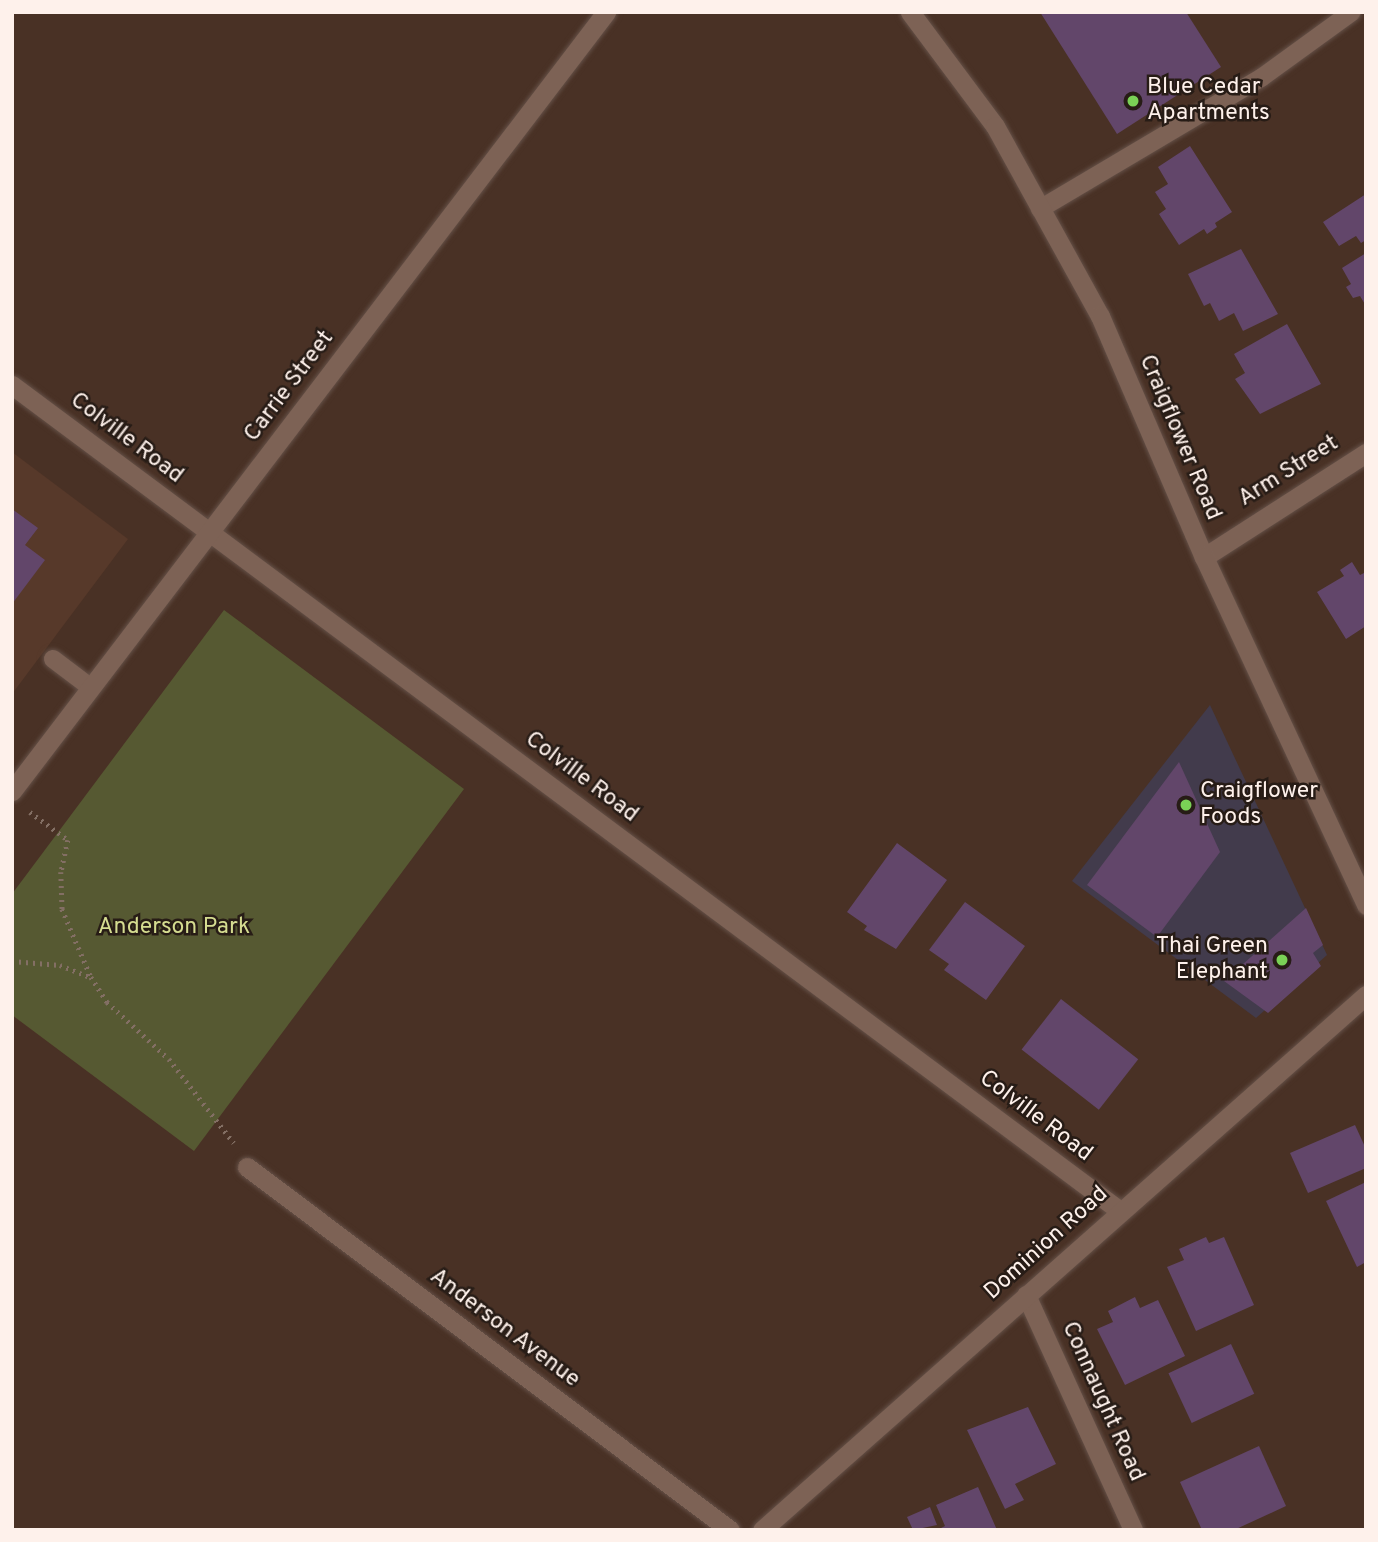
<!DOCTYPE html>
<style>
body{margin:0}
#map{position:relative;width:1378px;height:1542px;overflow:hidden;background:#493125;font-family:Overpass,sans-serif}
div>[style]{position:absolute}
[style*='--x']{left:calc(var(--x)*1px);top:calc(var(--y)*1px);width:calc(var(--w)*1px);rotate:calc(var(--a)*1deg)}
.commercial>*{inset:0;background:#423b4c}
.built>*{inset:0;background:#57392a}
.green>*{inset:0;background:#565932}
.building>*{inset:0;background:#62466a;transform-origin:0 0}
.path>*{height:4.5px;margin-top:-2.25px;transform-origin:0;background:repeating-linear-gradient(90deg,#836f64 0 2px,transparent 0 7px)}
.roads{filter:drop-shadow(0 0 2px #645047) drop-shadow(0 0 2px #645047)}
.service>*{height:18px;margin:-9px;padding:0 9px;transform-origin:9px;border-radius:9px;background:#7d6255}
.minor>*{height:19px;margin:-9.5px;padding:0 9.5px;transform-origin:9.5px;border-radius:9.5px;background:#7d6255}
.secondary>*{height:19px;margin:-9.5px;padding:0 9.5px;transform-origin:9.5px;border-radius:9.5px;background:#7d6255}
.dots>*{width:19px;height:19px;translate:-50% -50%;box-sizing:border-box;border:4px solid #271c16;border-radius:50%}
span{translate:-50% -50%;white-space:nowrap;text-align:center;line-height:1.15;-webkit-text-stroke:5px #271c16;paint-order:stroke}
.poi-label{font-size:23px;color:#fef1eb}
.left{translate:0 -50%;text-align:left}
.right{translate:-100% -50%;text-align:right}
.street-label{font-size:23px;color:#fef1eb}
.park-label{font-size:23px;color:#d5dc90}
.frame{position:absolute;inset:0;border:14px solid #fef1eb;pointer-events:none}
</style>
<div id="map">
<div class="commercial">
<i style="clip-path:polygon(1210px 705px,1327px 955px,1256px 1018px,1072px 881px)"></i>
</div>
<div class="built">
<i style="clip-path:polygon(12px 452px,128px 539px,12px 694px)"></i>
</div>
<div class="green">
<i style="clip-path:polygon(224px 610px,464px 789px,194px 1151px,12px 1015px,12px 894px)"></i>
</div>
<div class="building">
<i style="clip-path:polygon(1040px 12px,1186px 12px,1221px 67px,1117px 134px)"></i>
<i style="clip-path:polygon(1190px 146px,1232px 212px,1215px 223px,1217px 227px,1207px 234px,1204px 229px,1179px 245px,1159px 214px,1166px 209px,1155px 192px,1168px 184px,1158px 167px)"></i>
<i style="clip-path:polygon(1366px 194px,1366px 240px,1361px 243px,1356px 236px,1339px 246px,1323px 222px)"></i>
<i style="clip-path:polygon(1241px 249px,1278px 314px,1243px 331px,1234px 313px,1219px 321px,1210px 303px,1204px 306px,1188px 274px)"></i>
<i style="clip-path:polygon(1366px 253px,1366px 306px,1360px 296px,1353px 298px,1346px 287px,1351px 284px,1342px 268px)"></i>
<i style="clip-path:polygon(1287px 324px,1321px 384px,1260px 414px,1235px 379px,1245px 373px,1234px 354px)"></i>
<i style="clip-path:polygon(12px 509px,38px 528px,25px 545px,45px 560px,12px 604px)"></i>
<i style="clip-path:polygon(1352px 562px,1360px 575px,1366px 572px,1366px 626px,1346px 639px,1317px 592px,1344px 576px,1340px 570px)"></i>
<i style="clip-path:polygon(1179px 762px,1220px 852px,1157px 937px,1087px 885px)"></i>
<i style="clip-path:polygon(897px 843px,947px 880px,896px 949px,864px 930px,867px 926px,847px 912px)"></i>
<i style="clip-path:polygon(965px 902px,1025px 946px,986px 1000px,944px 970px,949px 964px,929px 950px)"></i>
<i style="clip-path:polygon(1306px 908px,1323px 945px,1313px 953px,1321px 966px,1268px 1013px,1224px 981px)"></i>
<i style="left:1061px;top:999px;width:98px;height:64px;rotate:38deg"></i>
<i style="clip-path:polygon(1355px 1125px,1366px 1149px,1366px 1168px,1308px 1193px,1290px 1153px)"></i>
<i style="clip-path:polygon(1366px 1182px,1366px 1262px,1357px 1267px,1326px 1201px)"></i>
<i style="clip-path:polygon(1206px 1237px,1209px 1243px,1224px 1237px,1254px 1305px,1196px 1331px,1167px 1267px,1184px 1260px,1179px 1249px)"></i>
<i style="clip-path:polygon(1135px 1297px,1140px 1308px,1158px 1300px,1185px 1356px,1125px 1385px,1097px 1329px,1113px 1322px,1108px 1311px)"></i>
<i style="left:1231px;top:1344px;width:55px;height:69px;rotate:65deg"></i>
<i style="clip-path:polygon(1028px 1407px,1056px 1464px,1015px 1484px,1024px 1500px,1005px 1509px,967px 1430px)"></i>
<i style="clip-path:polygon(1259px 1446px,1286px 1506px,1234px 1530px,1202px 1530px,1180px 1482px)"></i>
<i style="clip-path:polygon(978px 1487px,997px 1530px,937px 1530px,945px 1526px,936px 1505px)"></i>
<i style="clip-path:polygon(930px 1507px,937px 1525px,913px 1530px,907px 1517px)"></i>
</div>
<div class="path">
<i style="--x:30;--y:812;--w:47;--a:36.4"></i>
<i style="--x:68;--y:840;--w:33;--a:102"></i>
<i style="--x:61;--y:872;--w:37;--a:88"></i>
<i style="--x:62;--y:909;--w:74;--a:66.9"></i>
<i style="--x:91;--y:977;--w:30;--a:57"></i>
<i style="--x:107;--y:1002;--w:84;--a:42.6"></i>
<i style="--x:169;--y:1059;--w:106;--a:52.3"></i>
<i style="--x:12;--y:961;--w:48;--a:4.8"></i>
<i style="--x:60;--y:965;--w:32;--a:22"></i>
</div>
<div class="roads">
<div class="service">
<i style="--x:1040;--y:209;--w:257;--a:-30.7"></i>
<i style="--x:1261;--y:78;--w:112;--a:-36"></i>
<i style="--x:53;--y:659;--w:46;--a:37.1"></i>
</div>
<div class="minor">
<i style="--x:12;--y:385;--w:1382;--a:36.7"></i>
<i style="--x:1204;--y:557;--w:193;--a:-32.7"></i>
<i style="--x:12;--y:791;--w:980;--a:-52.67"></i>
<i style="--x:247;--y:1167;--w:604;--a:36.93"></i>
<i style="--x:1026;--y:1295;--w:258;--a:65.5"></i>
<i style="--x:762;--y:1530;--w:807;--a:-41.53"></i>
</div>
<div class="secondary">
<i style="--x:910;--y:12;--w:142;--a:53.3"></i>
<i style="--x:995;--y:126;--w:217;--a:61.1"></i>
<i style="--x:1100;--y:316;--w:262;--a:66.7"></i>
<i style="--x:1204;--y:557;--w:384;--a:65"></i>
</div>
</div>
<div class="dots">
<i style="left:1133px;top:101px;background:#7ad156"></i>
<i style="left:1186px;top:805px;background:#7ad156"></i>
<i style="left:1282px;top:960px;background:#7ad156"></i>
</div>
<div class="poi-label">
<span class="left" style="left:1147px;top:101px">Blue Cedar<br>Apartments</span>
<span class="left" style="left:1200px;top:805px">Craigflower<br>Foods</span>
<span class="right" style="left:1268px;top:960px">Thai Green<br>Elephant</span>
</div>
<div class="street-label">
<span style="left:290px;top:387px;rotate:-53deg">Carrie Street</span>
<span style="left:1179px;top:438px;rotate:67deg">Craigflower Road</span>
<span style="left:126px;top:439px;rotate:37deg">Colville Road</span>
<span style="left:1289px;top:472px;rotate:-32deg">Arm Street</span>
<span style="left:581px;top:778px;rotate:37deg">Colville Road</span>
<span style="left:1035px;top:1117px;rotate:37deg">Colville Road</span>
<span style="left:1047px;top:1244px;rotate:-42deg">Dominion Road</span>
<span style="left:504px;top:1329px;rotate:37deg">Anderson Avenue</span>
<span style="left:1102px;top:1402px;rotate:66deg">Connaught Road</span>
</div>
<div class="park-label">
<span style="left:174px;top:928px">Anderson Park</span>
</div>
<div class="frame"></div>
</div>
